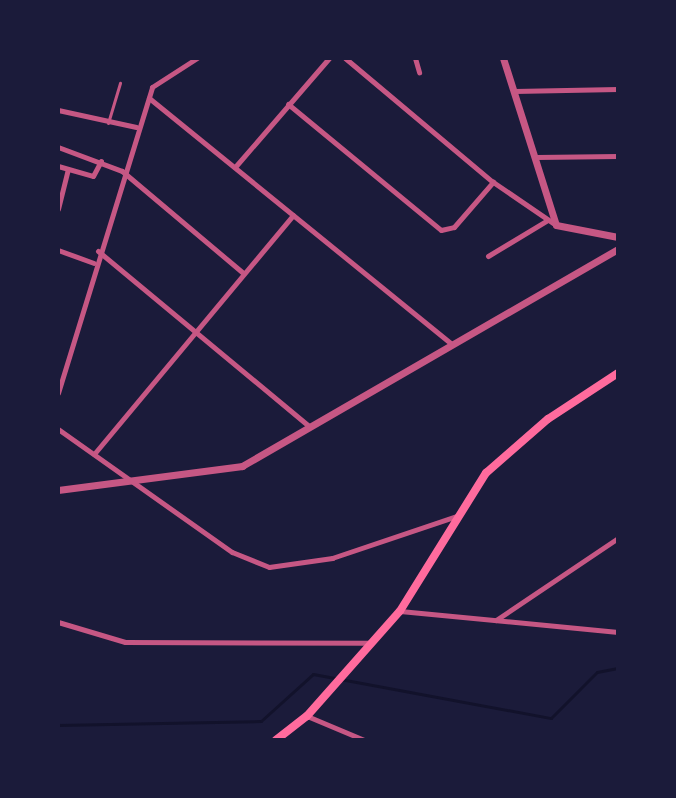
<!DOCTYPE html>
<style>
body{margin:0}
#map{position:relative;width:676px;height:798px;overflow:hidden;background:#1b1b3a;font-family:Signika,sans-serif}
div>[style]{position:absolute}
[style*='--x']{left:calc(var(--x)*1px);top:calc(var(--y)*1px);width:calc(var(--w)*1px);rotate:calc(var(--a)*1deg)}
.stream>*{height:3px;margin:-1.5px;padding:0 1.5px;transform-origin:1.5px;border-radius:1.5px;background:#12122b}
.service>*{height:3px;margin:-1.5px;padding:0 1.5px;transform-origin:1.5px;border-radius:1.5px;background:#c65784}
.minor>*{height:5px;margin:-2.5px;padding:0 2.5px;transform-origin:2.5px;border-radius:2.5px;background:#c65784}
.tertiary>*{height:7px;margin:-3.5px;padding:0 3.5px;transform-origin:3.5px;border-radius:3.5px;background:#c65784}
.secondary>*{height:8px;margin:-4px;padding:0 4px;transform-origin:4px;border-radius:4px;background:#ff6b9d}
span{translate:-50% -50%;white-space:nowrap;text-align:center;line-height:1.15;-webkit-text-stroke:6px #1b1b3a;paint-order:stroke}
.frame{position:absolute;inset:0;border:60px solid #1b1b3a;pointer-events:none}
</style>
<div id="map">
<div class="stream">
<i style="--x:58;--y:725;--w:203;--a:-1.1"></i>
<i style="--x:261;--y:721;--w:70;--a:-42.1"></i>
<i style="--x:313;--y:674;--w:242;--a:10.5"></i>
<i style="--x:551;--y:718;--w:65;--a:-45"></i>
<i style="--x:597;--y:672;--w:21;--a:-11"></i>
</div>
<div class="service">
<i style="--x:108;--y:123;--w:42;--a:-73.3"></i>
</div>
<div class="minor">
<i style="--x:345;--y:58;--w:193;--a:40"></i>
<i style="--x:493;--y:182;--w:76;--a:34.3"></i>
<i style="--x:415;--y:58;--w:15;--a:74"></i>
<i style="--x:514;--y:91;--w:104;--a:-1.1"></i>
<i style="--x:149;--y:98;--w:390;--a:39.1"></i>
<i style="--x:288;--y:104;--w:198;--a:39.5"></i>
<i style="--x:441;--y:230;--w:13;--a:-13"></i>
<i style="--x:454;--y:227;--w:60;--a:-49.1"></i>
<i style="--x:58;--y:110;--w:80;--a:12.3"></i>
<i style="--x:58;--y:147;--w:68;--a:20.6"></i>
<i style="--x:122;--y:171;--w:158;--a:40.1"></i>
<i style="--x:536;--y:157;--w:82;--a:-0.7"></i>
<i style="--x:58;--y:166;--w:36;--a:16"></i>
<i style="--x:93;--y:176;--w:17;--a:-62"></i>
<i style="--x:235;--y:167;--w:144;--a:-49.2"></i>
<i style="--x:58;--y:209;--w:41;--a:-76"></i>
<i style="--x:58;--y:250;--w:38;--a:20"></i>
<i style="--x:98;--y:251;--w:274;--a:39.7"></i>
<i style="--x:488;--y:256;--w:68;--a:-31.1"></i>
<i style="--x:58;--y:393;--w:320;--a:-72.9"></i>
<i style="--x:152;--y:87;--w:54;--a:-32.8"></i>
<i style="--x:58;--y:429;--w:213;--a:35.3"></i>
<i style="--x:232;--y:552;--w:40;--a:22"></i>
<i style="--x:269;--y:567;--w:64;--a:-8.1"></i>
<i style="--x:332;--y:558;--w:132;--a:-18.6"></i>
<i style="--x:94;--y:454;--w:311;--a:-50.2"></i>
<i style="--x:400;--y:611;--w:219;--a:5.5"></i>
<i style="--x:496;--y:620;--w:147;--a:-33.9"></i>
<i style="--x:58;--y:622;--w:70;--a:16.6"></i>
<i style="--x:125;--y:642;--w:247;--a:0.2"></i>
<i style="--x:307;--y:716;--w:62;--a:22.8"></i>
</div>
<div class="tertiary">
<i style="--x:503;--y:58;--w:175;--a:72.4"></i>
<i style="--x:556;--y:225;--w:63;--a:11"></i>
<i style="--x:58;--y:490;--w:186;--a:-7.4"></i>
<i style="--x:242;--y:466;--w:434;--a:-30"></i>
</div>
<div class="secondary">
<i style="--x:276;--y:740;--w:39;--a:-38"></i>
<i style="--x:307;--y:716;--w:140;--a:-48.5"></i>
<i style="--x:400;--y:611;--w:163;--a:-58.1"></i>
<i style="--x:486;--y:473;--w:82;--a:-41.1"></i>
<i style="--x:548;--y:419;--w:84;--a:-33.3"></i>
</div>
<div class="frame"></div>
</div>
